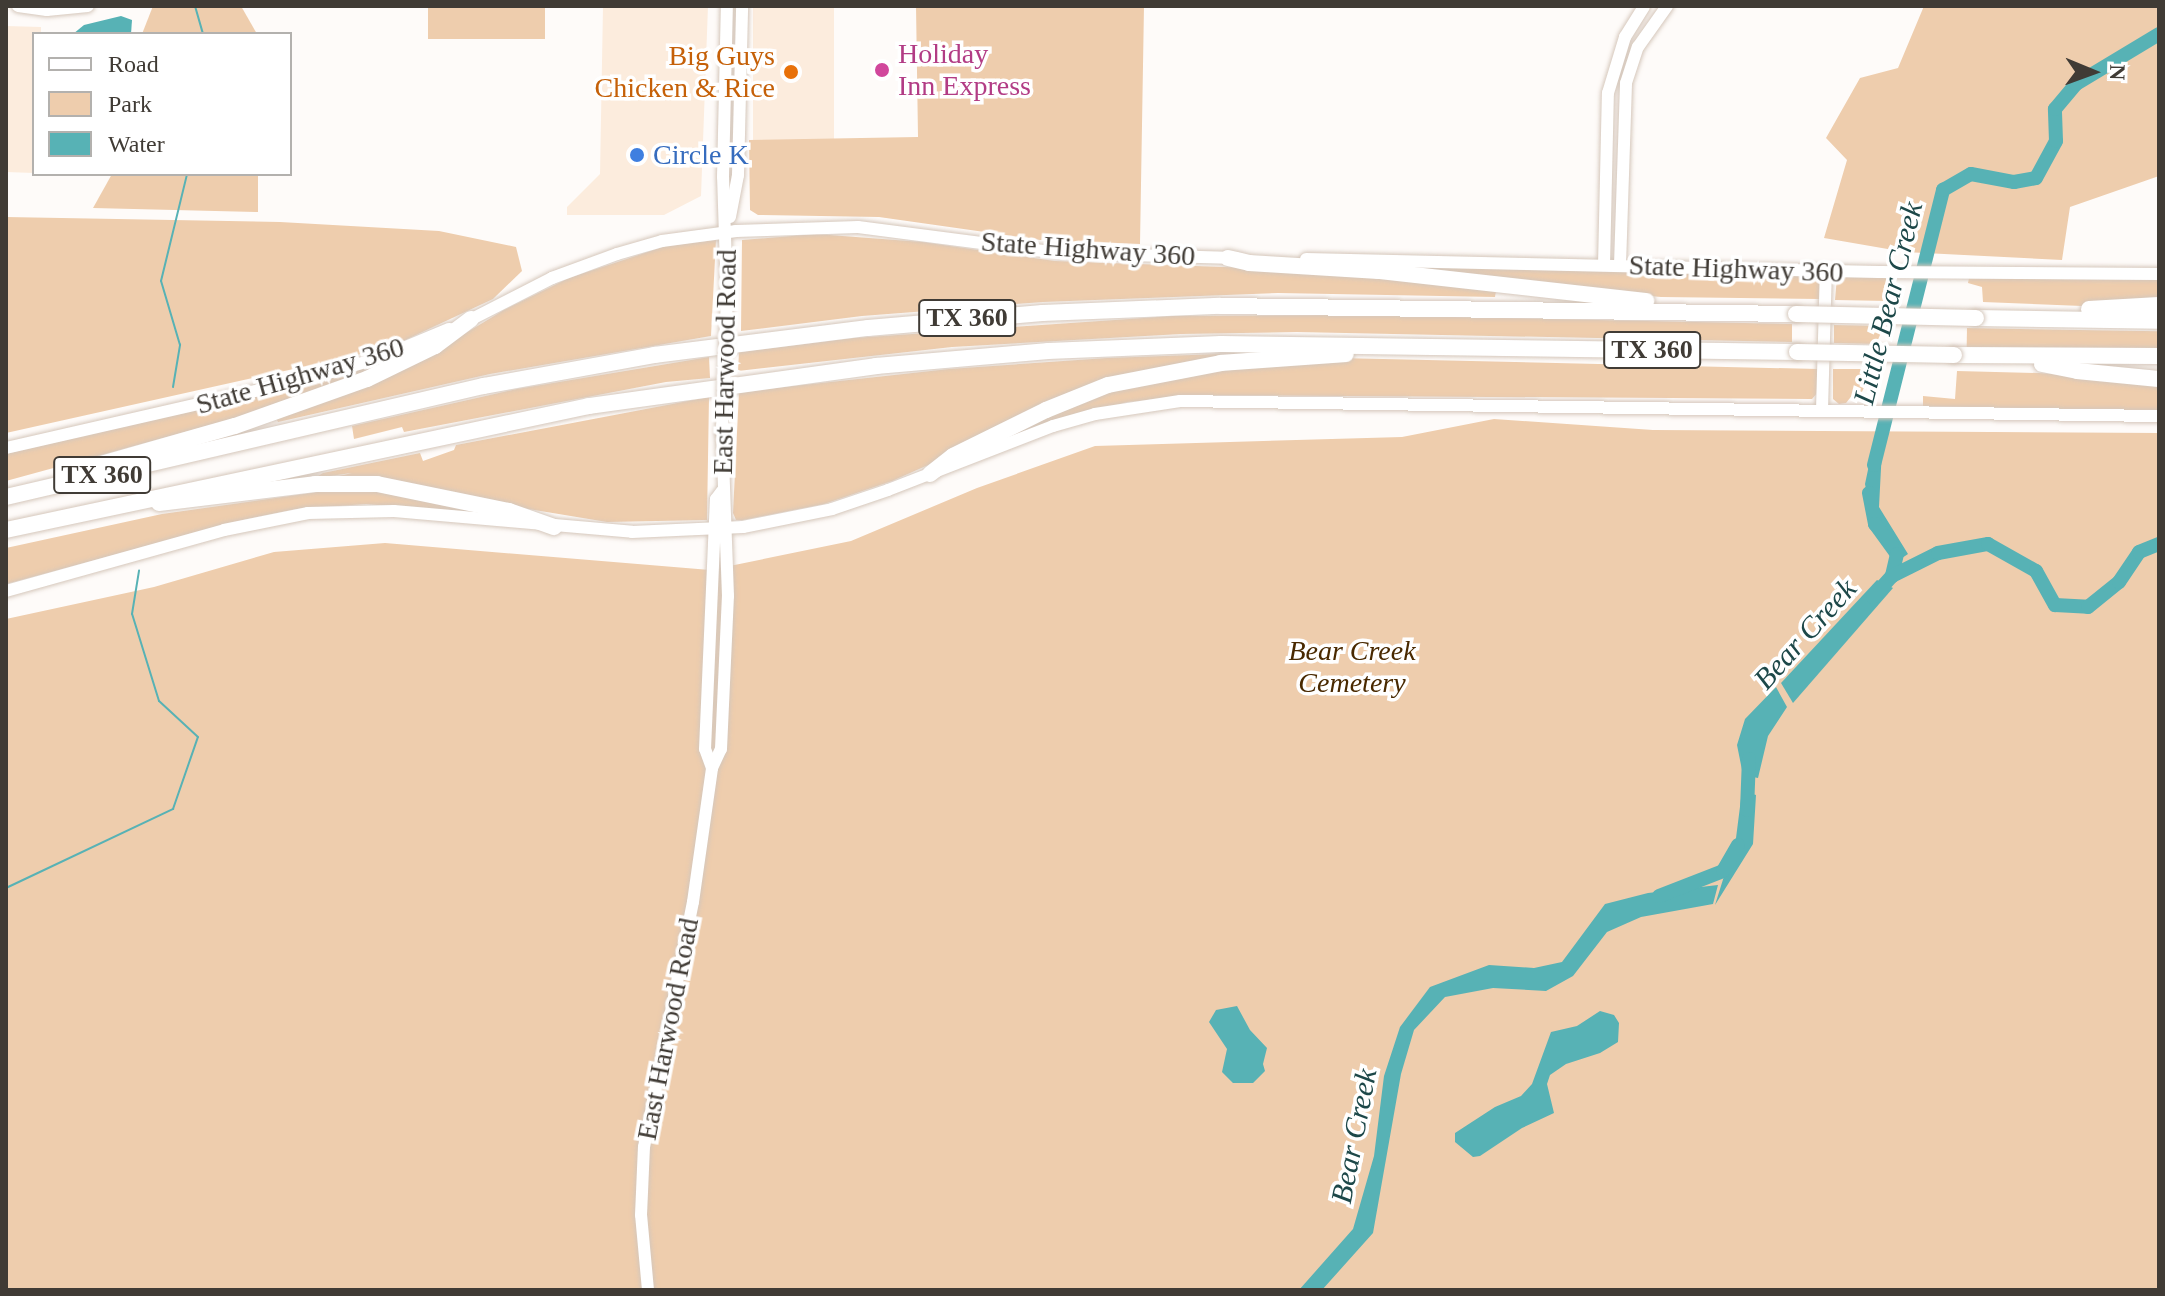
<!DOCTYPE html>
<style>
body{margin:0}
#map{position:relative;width:2165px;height:1296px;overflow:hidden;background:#fefbf9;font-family:"Times New Roman",serif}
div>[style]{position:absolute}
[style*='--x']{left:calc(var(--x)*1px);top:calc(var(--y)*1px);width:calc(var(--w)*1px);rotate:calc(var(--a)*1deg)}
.built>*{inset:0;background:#fcecdd;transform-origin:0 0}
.green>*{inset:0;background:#eecdad;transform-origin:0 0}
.water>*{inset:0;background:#57b2b5}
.stream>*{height:2px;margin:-1px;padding:0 1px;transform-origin:1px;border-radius:1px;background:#57b2b5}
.river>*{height:14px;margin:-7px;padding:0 7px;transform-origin:7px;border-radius:7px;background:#57b2b5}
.roads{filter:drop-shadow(0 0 2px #d5c7bb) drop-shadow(0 0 2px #d5c7bb)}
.secondary>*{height:12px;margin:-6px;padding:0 6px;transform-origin:6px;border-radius:6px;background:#fff}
.highway>*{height:16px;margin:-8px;padding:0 8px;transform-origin:8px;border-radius:8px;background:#fff}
.bridges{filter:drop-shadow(0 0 2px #d5c7bb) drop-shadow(0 0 2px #d5c7bb)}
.secondary-bridge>*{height:12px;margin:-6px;padding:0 6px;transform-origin:6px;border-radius:6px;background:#fff}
.highway-bridge>*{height:16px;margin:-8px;padding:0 8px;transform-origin:8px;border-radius:8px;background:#fff}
.dots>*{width:22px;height:22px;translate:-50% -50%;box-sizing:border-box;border:4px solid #fff;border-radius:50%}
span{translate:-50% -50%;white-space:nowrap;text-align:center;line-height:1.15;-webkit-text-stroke:7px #fff;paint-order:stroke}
.shield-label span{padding:2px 6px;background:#fff;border:2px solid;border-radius:6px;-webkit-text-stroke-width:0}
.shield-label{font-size:26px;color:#403b35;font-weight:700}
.hotel-label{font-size:28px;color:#b23c85}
.left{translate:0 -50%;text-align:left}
.food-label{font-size:28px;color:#c56008}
.right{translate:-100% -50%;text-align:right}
.shop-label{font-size:28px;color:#366cbe}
.street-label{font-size:28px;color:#403b35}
.park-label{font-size:28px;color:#492900;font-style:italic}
.water-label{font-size:30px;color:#1d4849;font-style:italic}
.frame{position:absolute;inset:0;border:8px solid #403b35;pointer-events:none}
.legend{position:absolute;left:32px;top:32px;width:260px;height:144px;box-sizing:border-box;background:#fff;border:2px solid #b3b1ae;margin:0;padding:10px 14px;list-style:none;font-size:24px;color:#403b35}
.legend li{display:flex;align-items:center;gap:16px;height:40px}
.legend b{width:40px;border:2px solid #b3b1ae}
.north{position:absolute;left:2053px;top:32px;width:80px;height:80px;-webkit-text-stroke:6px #fff;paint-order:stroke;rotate:91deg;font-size:22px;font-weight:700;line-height:32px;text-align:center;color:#403b35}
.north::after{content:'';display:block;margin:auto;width:28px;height:36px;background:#403b35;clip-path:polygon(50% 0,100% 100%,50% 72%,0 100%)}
</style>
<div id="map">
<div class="built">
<i style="clip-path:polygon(603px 6px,708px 6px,701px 196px,664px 215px,567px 215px,567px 207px,600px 174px)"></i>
<i style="left:753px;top:6px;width:81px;height:134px"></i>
<i style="clip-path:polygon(6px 26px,41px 27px,41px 34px,34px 34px,34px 173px,6px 172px)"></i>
</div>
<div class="green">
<i style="clip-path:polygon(153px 6px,241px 6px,257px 34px,142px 34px)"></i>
<i style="left:428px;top:6px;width:117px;height:33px"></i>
<i style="clip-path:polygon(916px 6px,1144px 6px,1140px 244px,1040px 240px,879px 217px,758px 215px,750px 210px,749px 140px,918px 137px)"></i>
<i style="clip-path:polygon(1924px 6px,2159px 6px,2159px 176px,2070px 207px,2062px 260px,1905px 252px,1824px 238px,1847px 160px,1826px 138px,1860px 78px,1898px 68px)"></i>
<i style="clip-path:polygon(112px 174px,258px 174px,258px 212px,93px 208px)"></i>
<i style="clip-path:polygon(6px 217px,280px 222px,439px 231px,516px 247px,522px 271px,493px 299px,388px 348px,6px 433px)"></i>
<i style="clip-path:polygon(816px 234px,922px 242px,1055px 261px,1333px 271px,1496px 291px,1495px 297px,1278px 293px,1043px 302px,862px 316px,741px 331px,742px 240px)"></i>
<i style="clip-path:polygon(716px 240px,711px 336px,490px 374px,278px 422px,275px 416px,446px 345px,504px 310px,569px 278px,669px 245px)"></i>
<i style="clip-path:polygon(1395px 265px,1814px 275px,1820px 282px,1820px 299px,1661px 297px,1549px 287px)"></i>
<i style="clip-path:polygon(1883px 276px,1893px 284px,1888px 301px,1835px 300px,1837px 277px)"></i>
<i style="clip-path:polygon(1969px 278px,2159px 280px,2159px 300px,2082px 306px,1983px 302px,1982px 287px,1968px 283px)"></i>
<i style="clip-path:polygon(1352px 315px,1792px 324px,1792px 342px,1297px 332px,1181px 334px,952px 347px,738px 371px,739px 352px,854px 338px,1173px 316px)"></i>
<i style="clip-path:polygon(1834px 325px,1884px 326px,1876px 344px,1834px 343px)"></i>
<i style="left:1967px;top:328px;width:192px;height:19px;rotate:1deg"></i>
<i style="clip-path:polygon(1220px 354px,1221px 359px,1134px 374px,892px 481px,824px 504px,743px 520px,736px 520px,733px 513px,739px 392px,949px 369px,1107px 358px)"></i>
<i style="clip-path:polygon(709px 357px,710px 378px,666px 382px,404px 432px,402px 427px,354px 439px,352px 426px,517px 389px)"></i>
<i style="clip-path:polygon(1339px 358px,1818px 369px,1818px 392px,1812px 399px,1201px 395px,1127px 402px,1027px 430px,1049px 413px,1149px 379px)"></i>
<i style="clip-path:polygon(364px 369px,366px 374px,269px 409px,6px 481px,6px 454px)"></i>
<i style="clip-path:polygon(1833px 369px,1873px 369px,1860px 396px,1854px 393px,1846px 403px,1839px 404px,1833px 399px)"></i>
<i style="clip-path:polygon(1957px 371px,2039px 373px,2159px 383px,2159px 411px,1923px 406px,1923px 396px,1955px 399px)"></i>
<i style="clip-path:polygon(709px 397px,707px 520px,607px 522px,335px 477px,352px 473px,315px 478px,323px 473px,420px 453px,423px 461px,454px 450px,456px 445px)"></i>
<i style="clip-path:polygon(1494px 419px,1653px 430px,2159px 433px,2159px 1290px,6px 1290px,6px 619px,154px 587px,274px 552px,385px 543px,710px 570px,851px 541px,977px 488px,1095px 446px,1402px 437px)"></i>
<i style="clip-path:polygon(354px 487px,487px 514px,366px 504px,296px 509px,247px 519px,6px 584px,6px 548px,162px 514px)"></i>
</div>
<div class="water">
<i style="clip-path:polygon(121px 16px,132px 20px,131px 34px,73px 34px,84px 25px)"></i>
<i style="clip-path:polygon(1873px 446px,1882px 449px,1879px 507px,1908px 554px,1899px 560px,1869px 505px,1865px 484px)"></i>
<i style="clip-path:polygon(1877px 580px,1893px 588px,1793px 703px,1781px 683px)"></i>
<i style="clip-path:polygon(1776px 687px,1787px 707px,1768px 736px,1758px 778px,1743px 775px,1737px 745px,1745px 719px)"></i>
<i style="clip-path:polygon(1742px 791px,1756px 795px,1753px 844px,1715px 905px,1736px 838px)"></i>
<i style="clip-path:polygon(1718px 885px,1713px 904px,1641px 917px,1607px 932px,1573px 976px,1546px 991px,1493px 988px,1445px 997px,1414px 1030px,1401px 1074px,1373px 1233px,1322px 1290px,1299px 1290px,1353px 1229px,1374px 1156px,1384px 1076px,1400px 1027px,1430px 987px,1489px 965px,1534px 968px,1562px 962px,1605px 904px,1648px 893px)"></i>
<i style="clip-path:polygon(1237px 1006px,1250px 1030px,1267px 1048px,1263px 1064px,1265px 1071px,1253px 1083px,1233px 1083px,1222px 1072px,1227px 1049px,1209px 1022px,1216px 1010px)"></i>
<i style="clip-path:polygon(1600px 1011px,1614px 1015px,1619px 1023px,1618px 1042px,1600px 1053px,1566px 1064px,1550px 1075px,1547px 1084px,1554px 1113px,1522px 1128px,1480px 1156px,1473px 1157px,1455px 1142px,1455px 1133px,1495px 1107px,1521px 1096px,1532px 1084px,1551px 1032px,1577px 1026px)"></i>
</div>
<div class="stream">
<i style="--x:195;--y:6;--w:29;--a:74"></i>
<i style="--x:173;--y:387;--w:43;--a:-80.5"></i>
<i style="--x:180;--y:345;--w:67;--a:-106.5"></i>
<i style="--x:161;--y:281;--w:110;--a:-76.3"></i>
<i style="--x:6;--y:888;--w:185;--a:-25.3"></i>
<i style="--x:173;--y:809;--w:76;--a:-70.9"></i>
<i style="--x:198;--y:737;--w:53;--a:-137.3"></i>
<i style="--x:159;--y:701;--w:91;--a:-107.2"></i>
<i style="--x:132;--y:614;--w:44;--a:-80.8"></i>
</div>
<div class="river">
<i style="--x:1874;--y:465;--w:284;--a:-75.9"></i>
<i style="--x:1943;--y:190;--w:32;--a:-30"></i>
<i style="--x:1971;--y:174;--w:44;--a:10.5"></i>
<i style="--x:2014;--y:182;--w:22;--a:-10"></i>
<i style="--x:2036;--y:178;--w:42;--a:-61.6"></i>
<i style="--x:2056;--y:141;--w:32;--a:-92"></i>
<i style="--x:2055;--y:109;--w:33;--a:-50"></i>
<i style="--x:2076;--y:84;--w:97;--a:-31.1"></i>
<i style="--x:1869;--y:493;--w:32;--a:79"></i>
<i style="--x:1875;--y:524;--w:37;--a:54"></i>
<i style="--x:1897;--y:554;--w:23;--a:103"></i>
<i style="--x:1873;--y:597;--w:28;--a:-48"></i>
<i style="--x:1892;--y:576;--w:51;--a:-26.6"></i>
<i style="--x:1938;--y:553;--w:51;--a:-10.2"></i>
<i style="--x:1988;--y:544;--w:55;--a:29.4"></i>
<i style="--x:2036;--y:571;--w:39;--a:61"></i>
<i style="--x:2055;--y:605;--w:33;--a:3"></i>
<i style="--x:2088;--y:607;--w:40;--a:-39"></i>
<i style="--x:2119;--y:582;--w:36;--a:-56"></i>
<i style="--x:2139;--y:552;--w:22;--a:-22"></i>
<i style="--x:1747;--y:810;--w:51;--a:-87.8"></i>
<i style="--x:1659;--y:896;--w:69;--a:-21.3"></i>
<i style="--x:1723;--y:871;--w:30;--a:-60"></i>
</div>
<div class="roads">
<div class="secondary">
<i style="--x:18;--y:6;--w:29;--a:8"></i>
<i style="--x:47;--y:10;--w:41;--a:-5.6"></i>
<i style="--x:730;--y:217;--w:43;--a:-79.2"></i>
<i style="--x:738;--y:175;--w:169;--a:-88.6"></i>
<i style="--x:1306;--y:259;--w:573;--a:1.3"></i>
<i style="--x:1879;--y:272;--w:280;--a:0.4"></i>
<i style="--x:1604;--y:265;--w:172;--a:-88.7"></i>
<i style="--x:1608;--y:93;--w:59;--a:-73.1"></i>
<i style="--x:1625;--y:37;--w:36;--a:-58"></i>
<i style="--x:1620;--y:265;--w:182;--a:-88.1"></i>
<i style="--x:1626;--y:83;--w:38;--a:-72"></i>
<i style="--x:1638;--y:47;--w:50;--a:-54.7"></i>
<i style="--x:727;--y:296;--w:119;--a:-91.9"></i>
<i style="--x:723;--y:177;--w:171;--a:-88.7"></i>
<i style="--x:466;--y:322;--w:97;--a:-27.1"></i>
<i style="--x:552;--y:278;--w:69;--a:-20.3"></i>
<i style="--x:617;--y:254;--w:47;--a:-16.1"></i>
<i style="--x:662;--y:241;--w:75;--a:-7.7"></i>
<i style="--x:736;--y:231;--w:122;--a:-1.9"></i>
<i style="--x:858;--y:227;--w:202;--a:7.4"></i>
<i style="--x:1058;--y:253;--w:178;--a:1.6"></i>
<i style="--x:1822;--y:410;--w:139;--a:-88.4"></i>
<i style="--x:6;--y:448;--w:310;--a:-12.9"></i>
<i style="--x:308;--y:379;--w:74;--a:-16.5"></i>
<i style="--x:379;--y:358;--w:76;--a:-22.5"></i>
<i style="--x:6;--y:591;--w:226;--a:-15.6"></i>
<i style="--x:224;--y:530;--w:86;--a:-11.4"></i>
<i style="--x:308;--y:513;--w:86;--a:-1.3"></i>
<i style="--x:394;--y:511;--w:239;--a:5"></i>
<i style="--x:632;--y:532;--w:111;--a:-2.6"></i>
<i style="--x:743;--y:527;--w:91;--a:-11.4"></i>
<i style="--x:832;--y:509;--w:59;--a:-18.7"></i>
<i style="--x:888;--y:490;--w:177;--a:-21.2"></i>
<i style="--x:1053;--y:426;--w:44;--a:-15.9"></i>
<i style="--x:1095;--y:414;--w:86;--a:-8.7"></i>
<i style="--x:1180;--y:401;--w:979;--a:0.88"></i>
<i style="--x:712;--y:768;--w:20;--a:-110"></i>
<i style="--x:705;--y:749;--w:250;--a:-87.5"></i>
<i style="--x:716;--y:499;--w:10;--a:-53"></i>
<i style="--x:648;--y:1290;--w:75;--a:-95.3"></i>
<i style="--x:641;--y:1215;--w:68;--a:-87.5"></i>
<i style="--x:644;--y:1147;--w:250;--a:-78.7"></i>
<i style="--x:693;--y:902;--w:135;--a:-81.9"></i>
<i style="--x:712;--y:768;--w:21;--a:-65"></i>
<i style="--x:721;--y:749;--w:153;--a:-87.4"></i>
<i style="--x:728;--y:596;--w:164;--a:-92.1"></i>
</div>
<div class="highway">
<i style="--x:1228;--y:258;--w:22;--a:13"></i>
<i style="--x:1249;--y:263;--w:130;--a:3.5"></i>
<i style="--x:1379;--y:271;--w:269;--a:6.4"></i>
<i style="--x:2089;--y:309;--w:70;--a:-3.3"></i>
<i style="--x:1976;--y:318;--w:183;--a:0.9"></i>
<i style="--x:1954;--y:355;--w:205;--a:0.3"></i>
<i style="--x:2042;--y:364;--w:36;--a:11"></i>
<i style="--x:2077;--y:371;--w:82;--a:5.6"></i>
<i style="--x:73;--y:472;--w:168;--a:-15.9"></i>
<i style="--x:235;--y:426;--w:140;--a:-19.6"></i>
<i style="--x:367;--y:379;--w:76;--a:-25.9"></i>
<i style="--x:435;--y:346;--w:45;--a:-36.9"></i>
<i style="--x:930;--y:474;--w:29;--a:-38"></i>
<i style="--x:953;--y:456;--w:104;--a:-26.3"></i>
<i style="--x:1046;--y:410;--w:67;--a:-22"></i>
<i style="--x:1108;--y:385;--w:115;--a:-11"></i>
<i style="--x:1221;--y:363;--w:125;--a:-4.1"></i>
<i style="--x:6;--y:497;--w:491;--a:-13.1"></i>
<i style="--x:484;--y:386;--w:173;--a:-10.3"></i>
<i style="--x:654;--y:355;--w:216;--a:-7.2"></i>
<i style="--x:868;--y:328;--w:175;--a:-4.9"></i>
<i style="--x:1042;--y:313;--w:178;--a:-2.3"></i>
<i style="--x:1220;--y:306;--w:576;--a:0.8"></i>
<i style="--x:159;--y:503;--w:157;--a:-6.9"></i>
<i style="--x:315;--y:484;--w:62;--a:0"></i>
<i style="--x:377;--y:484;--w:135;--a:11.6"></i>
<i style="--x:509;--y:511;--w:48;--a:19.6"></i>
<i style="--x:6;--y:530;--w:596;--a:-12.01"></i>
<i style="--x:589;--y:406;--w:290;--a:-7.9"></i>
<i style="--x:876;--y:366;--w:173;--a:-5"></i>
<i style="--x:1048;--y:351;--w:173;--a:-2.3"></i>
<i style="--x:1221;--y:344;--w:576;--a:0.8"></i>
</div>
</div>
<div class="bridges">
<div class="secondary-bridge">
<i style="--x:722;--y:432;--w:136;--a:-87.9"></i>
</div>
<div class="highway-bridge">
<i style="--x:1796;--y:314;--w:180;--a:1.3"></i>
<i style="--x:1797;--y:352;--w:157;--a:1.1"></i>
</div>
</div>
<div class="dots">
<i style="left:882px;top:70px;background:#d1479c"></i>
<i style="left:791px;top:72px;background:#e8710a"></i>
<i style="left:637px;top:155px;background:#3f7fe0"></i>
</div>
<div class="shield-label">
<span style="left:967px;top:318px">TX 360</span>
<span style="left:1652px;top:350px">TX 360</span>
<span style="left:102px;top:475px">TX 360</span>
</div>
<div class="hotel-label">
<span class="left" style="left:898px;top:70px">Holiday<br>Inn Express</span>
</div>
<div class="food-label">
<span class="right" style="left:775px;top:72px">Big Guys<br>Chicken &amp; Rice</span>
</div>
<div class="shop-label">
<span class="left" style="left:653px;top:155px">Circle K</span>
</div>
<div class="street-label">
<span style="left:1088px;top:249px;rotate:4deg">State Highway 360</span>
<span style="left:1736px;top:269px;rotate:2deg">State Highway 360</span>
<span style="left:725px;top:362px;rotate:-89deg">East Harwood Road</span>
<span style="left:300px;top:376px;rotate:-16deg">State Highway 360</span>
<span style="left:668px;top:1029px;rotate:-79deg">East Harwood Road</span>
</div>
<div class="park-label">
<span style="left:1352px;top:667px">Bear Creek<br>Cemetery</span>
</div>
<div class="water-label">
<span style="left:1888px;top:303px;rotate:-76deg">Little Bear Creek</span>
<span style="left:1805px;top:634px;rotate:-48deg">Bear Creek</span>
<span style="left:1354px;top:1136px;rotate:-79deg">Bear Creek</span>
</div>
<div class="frame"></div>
<ul class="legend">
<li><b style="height:10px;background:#fff"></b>Road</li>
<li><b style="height:22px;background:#eecdad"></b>Park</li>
<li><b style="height:22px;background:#57b2b5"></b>Water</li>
</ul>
<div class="north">N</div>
</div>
